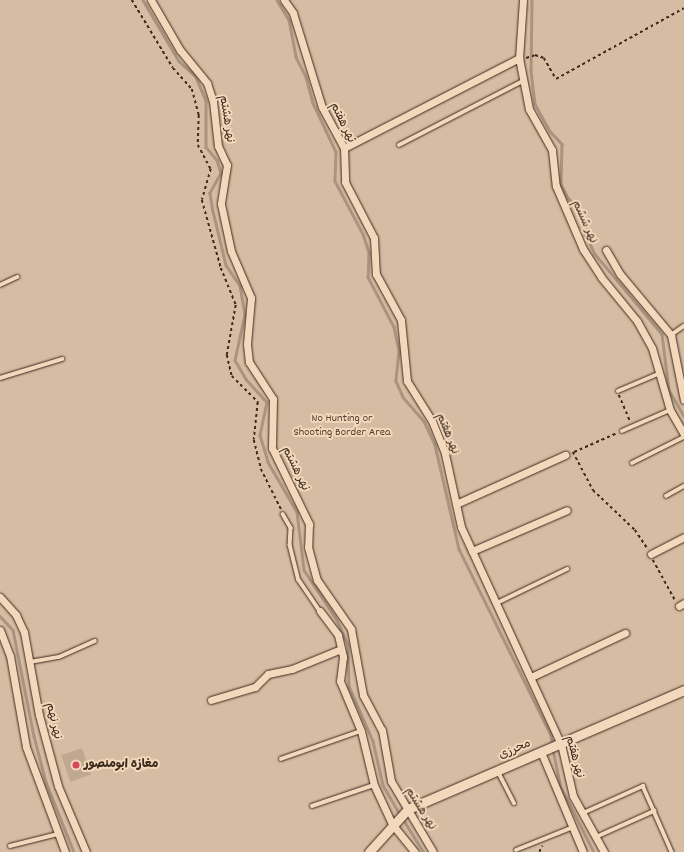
<!DOCTYPE html>
<meta charset="utf-8">
<style>
body{margin:0}
#map{position:relative;width:684px;height:852px;overflow:hidden;background:#f4d8bb;font-family:Dekko,"Playpen Sans Arabic",sans-serif}
div>[style]{position:absolute}
[style*='--x']{left:calc(var(--x)*1px);top:calc(var(--y)*1px);width:calc(var(--w)*1px);rotate:calc(var(--a)*1deg)}
.green>*{inset:0;background:#d6bca2;transform-origin:0 0}
.stream>*{height:2.5px;margin:-1.25px;padding:0 1.25px;transform-origin:1.25px;border-radius:1.25px;background:#aa947d}
.building>*{inset:0;background:#c0a790;transform-origin:0 0}
.path>*{height:1.5px;margin-top:-0.75px;transform-origin:0;background:repeating-linear-gradient(90deg,#3b2a1e 0 3px,transparent 0 6px)}
.roads{filter:drop-shadow(0 0 1px #3b2a1e) drop-shadow(0 0 1px #3b2a1e)}
.service>*{height:3.5px;margin:-1.75px;padding:0 1.75px;transform-origin:1.75px;border-radius:1.75px;background:#f4d8bb}
.minor>*{height:7px;margin:-3.5px;padding:0 3.5px;transform-origin:3.5px;border-radius:3.5px;background:#f4d8bb}
.tertiary>*{height:9px;margin:-4.5px;padding:0 4.5px;transform-origin:4.5px;border-radius:4.5px;background:#f4d8bb}
.dots>*{width:11px;height:11px;translate:-50% -50%;box-sizing:border-box;border:2px solid #f4d8bb;border-radius:50%}
span{translate:-50% -50%;white-space:nowrap;text-align:center;line-height:1.15;-webkit-text-stroke:4px #f4d8bb;paint-order:stroke}
.street-label{font-size:12px;color:#3b2a1e}
.park-label{font-size:12px;color:#524032}
.poi-label{font-size:12px;color:#3b2a1e;font-weight:700}
.left{translate:0 -50%;text-align:left}
</style>
<div id="map">
<div class="green">
<i style="left:0;top:0;width:684px;height:852px"></i>
</div>
<div class="stream">
<i style="--x:143;--y:0;--w:71;--a:59.5"></i>
<i style="--x:179;--y:61;--w:23;--a:43"></i>
<i style="--x:196;--y:77;--w:25;--a:67"></i>
<i style="--x:206;--y:100;--w:47;--a:90"></i>
<i style="--x:206;--y:147;--w:17;--a:50"></i>
<i style="--x:217;--y:160;--w:14;--a:73"></i>
<i style="--x:221;--y:173;--w:23;--a:119"></i>
<i style="--x:210;--y:193;--w:18;--a:81"></i>
<i style="--x:213;--y:211;--w:56;--a:76.5"></i>
<i style="--x:226;--y:265;--w:25;--a:56"></i>
<i style="--x:240;--y:286;--w:29;--a:80"></i>
<i style="--x:245;--y:315;--w:46;--a:102.5"></i>
<i style="--x:235;--y:360;--w:22;--a:60"></i>
<i style="--x:246;--y:379;--w:31;--a:48"></i>
<i style="--x:267;--y:402;--w:34;--a:102"></i>
<i style="--x:260;--y:435;--w:28;--a:73"></i>
<i style="--x:268;--y:462;--w:58;--a:59.9"></i>
<i style="--x:297;--y:512;--w:58;--a:83.1"></i>
<i style="--x:304;--y:570;--w:60;--a:56.6"></i>
<i style="--x:337;--y:620;--w:27;--a:66"></i>
<i style="--x:348;--y:645;--w:41;--a:88.6"></i>
<i style="--x:349;--y:686;--w:60;--a:66.4"></i>
<i style="--x:373;--y:741;--w:45;--a:77.2"></i>
<i style="--x:383;--y:785;--w:34;--a:60"></i>
<i style="--x:277;--y:0;--w:23;--a:59"></i>
<i style="--x:289;--y:20;--w:38;--a:79"></i>
<i style="--x:296;--y:57;--w:22;--a:63"></i>
<i style="--x:306;--y:77;--w:27;--a:75"></i>
<i style="--x:313;--y:103;--w:54;--a:64.9"></i>
<i style="--x:336;--y:152;--w:29;--a:92"></i>
<i style="--x:335;--y:181;--w:60;--a:62.2"></i>
<i style="--x:363;--y:234;--w:20;--a:72"></i>
<i style="--x:369;--y:253;--w:24;--a:92"></i>
<i style="--x:368;--y:277;--w:56;--a:62.5"></i>
<i style="--x:394;--y:327;--w:25;--a:78"></i>
<i style="--x:399;--y:351;--w:30;--a:96"></i>
<i style="--x:396;--y:381;--w:17;--a:66"></i>
<i style="--x:403;--y:397;--w:32;--a:49"></i>
<i style="--x:424;--y:421;--w:26;--a:65"></i>
<i style="--x:435;--y:445;--w:107;--a:77"></i>
<i style="--x:459;--y:549;--w:208;--a:63.7"></i>
<i style="--x:551;--y:735;--w:10;--a:84"></i>
<i style="--x:532;--y:0;--w:71;--a:90.8"></i>
<i style="--x:531;--y:71;--w:33;--a:83"></i>
<i style="--x:535;--y:104;--w:31;--a:61"></i>
<i style="--x:550;--y:131;--w:18;--a:47"></i>
<i style="--x:562;--y:144;--w:40;--a:91.4"></i>
<i style="--x:561;--y:184;--w:16;--a:63"></i>
<i style="--x:568;--y:198;--w:19;--a:43"></i>
<i style="--x:582;--y:211;--w:24;--a:81"></i>
<i style="--x:586;--y:235;--w:21;--a:65"></i>
<i style="--x:595;--y:254;--w:104;--a:50.1"></i>
<i style="--x:662;--y:334;--w:56;--a:82.9"></i>
<i style="--x:669;--y:390;--w:30;--a:60"></i>
<i style="--x:0;--y:616;--w:19;--a:47"></i>
<i style="--x:13;--y:630;--w:108;--a:78.8"></i>
<i style="--x:34;--y:736;--w:48;--a:75.4"></i>
<i style="--x:46;--y:782;--w:75;--a:68.2"></i>
<i style="--x:553;--y:750;--w:38;--a:78"></i>
<i style="--x:561;--y:787;--w:73;--a:63.1"></i>
<i style="--x:403;--y:819;--w:39;--a:58"></i>
</div>
<div class="building">
<i style="left:82px;top:748px;width:28px;height:22px;rotate:71deg"></i>
</div>
<div class="path">
<i style="--x:132;--y:0;--w:79;--a:58.9"></i>
<i style="--x:173;--y:68;--w:28;--a:48"></i>
<i style="--x:192;--y:89;--w:27;--a:75"></i>
<i style="--x:199;--y:115;--w:30;--a:92"></i>
<i style="--x:198;--y:145;--w:27;--a:62"></i>
<i style="--x:211;--y:169;--w:32;--a:106"></i>
<i style="--x:202;--y:200;--w:71;--a:74.4"></i>
<i style="--x:221;--y:268;--w:40;--a:68"></i>
<i style="--x:236;--y:305;--w:51;--a:100.2"></i>
<i style="--x:227;--y:355;--w:22;--a:77"></i>
<i style="--x:232;--y:376;--w:37;--a:45"></i>
<i style="--x:258;--y:402;--w:38;--a:96"></i>
<i style="--x:254;--y:440;--w:30;--a:76"></i>
<i style="--x:261;--y:469;--w:45;--a:63.4"></i>
<i style="--x:526;--y:58;--w:9;--a:-18"></i>
<i style="--x:535;--y:55;--w:9;--a:18"></i>
<i style="--x:544;--y:58;--w:24;--a:60"></i>
<i style="--x:556;--y:79;--w:146;--a:-29"></i>
<i style="--x:619;--y:395;--w:28;--a:67"></i>
<i style="--x:573;--y:452;--w:43;--a:62.2"></i>
<i style="--x:593;--y:490;--w:58;--a:43.6"></i>
<i style="--x:635;--y:530;--w:22;--a:56"></i>
<i style="--x:574;--y:452;--w:47;--a:-23.8"></i>
<i style="--x:653;--y:560;--w:46;--a:61.2"></i>
<i style="--x:539;--y:852;--w:7;--a:-63"></i>
</div>
<div class="roads">
<div class="service">
<i style="--x:399;--y:145;--w:140;--a:-27.3"></i>
<i style="--x:0;--y:285;--w:19;--a:-25"></i>
<i style="--x:671;--y:335;--w:16;--a:-35"></i>
<i style="--x:0;--y:378;--w:65;--a:-17"></i>
<i style="--x:618;--y:391;--w:43;--a:-23"></i>
<i style="--x:622;--y:431;--w:52;--a:-23.6"></i>
<i style="--x:632;--y:463;--w:58;--a:-26.6"></i>
<i style="--x:666;--y:496;--w:21;--a:-29"></i>
<i style="--x:283;--y:514;--w:16;--a:60"></i>
<i style="--x:291;--y:528;--w:17;--a:93"></i>
<i style="--x:290;--y:545;--w:36;--a:76"></i>
<i style="--x:299;--y:580;--w:37;--a:56"></i>
<i style="--x:497;--y:603;--w:78;--a:-25.9"></i>
<i style="--x:30;--y:662;--w:29;--a:-10"></i>
<i style="--x:59;--y:657;--w:39;--a:-24"></i>
<i style="--x:281;--y:759;--w:85;--a:-19.3"></i>
<i style="--x:498;--y:771;--w:36;--a:63"></i>
<i style="--x:312;--y:806;--w:65;--a:-18.7"></i>
<i style="--x:583;--y:813;--w:66;--a:-24.2"></i>
<i style="--x:643;--y:786;--w:27;--a:66"></i>
<i style="--x:596;--y:837;--w:64;--a:-24.1"></i>
<i style="--x:654;--y:811;--w:45;--a:66.3"></i>
<i style="--x:10;--y:846;--w:49;--a:-14"></i>
<i style="--x:516;--y:850;--w:59;--a:-21.8"></i>
</div>
<div class="minor">
<i style="--x:151;--y:0;--w:58;--a:59.9"></i>
<i style="--x:180;--y:50;--w:43;--a:50.7"></i>
<i style="--x:207;--y:83;--w:19;--a:72"></i>
<i style="--x:213;--y:101;--w:45;--a:83.7"></i>
<i style="--x:218;--y:146;--w:21;--a:65"></i>
<i style="--x:227;--y:165;--w:39;--a:99"></i>
<i style="--x:221;--y:204;--w:48;--a:78"></i>
<i style="--x:231;--y:251;--w:51;--a:66.9"></i>
<i style="--x:251;--y:298;--w:46;--a:95"></i>
<i style="--x:247;--y:344;--w:18;--a:84"></i>
<i style="--x:249;--y:362;--w:44;--a:57"></i>
<i style="--x:273;--y:399;--w:49;--a:91.2"></i>
<i style="--x:272;--y:448;--w:85;--a:64"></i>
<i style="--x:309;--y:524;--w:23;--a:92"></i>
<i style="--x:308;--y:547;--w:34;--a:75"></i>
<i style="--x:317;--y:580;--w:60;--a:55.2"></i>
<i style="--x:351;--y:629;--w:67;--a:79.7"></i>
<i style="--x:363;--y:695;--w:40;--a:62"></i>
<i style="--x:382;--y:730;--w:52;--a:80"></i>
<i style="--x:391;--y:781;--w:82;--a:59.4"></i>
<i style="--x:284;--y:0;--w:16;--a:55"></i>
<i style="--x:293;--y:13;--w:98;--a:72.9"></i>
<i style="--x:322;--y:107;--w:47;--a:61.8"></i>
<i style="--x:344;--y:148;--w:34;--a:88"></i>
<i style="--x:345;--y:182;--w:63;--a:62.6"></i>
<i style="--x:374;--y:238;--w:36;--a:87"></i>
<i style="--x:376;--y:274;--w:52;--a:61.5"></i>
<i style="--x:401;--y:320;--w:61;--a:84.4"></i>
<i style="--x:407;--y:381;--w:47;--a:58"></i>
<i style="--x:432;--y:421;--w:35;--a:68"></i>
<i style="--x:445;--y:454;--w:75;--a:77.6"></i>
<i style="--x:461;--y:527;--w:239;--a:65.3"></i>
<i style="--x:561;--y:744;--w:53;--a:77"></i>
<i style="--x:573;--y:796;--w:64;--a:61"></i>
<i style="--x:523;--y:0;--w:58;--a:93.9"></i>
<i style="--x:519;--y:58;--w:52;--a:78.9"></i>
<i style="--x:529;--y:109;--w:47;--a:60.7"></i>
<i style="--x:552;--y:150;--w:36;--a:84"></i>
<i style="--x:556;--y:186;--w:69;--a:66.8"></i>
<i style="--x:583;--y:249;--w:33;--a:57"></i>
<i style="--x:601;--y:277;--w:57;--a:50.7"></i>
<i style="--x:637;--y:321;--w:31;--a:61"></i>
<i style="--x:652;--y:348;--w:65;--a:73.8"></i>
<i style="--x:670;--y:410;--w:28;--a:60"></i>
<i style="--x:344;--y:148;--w:197;--a:-27.2"></i>
<i style="--x:606;--y:250;--w:28;--a:60"></i>
<i style="--x:620;--y:274;--w:80;--a:50.1"></i>
<i style="--x:671;--y:335;--w:66;--a:78.7"></i>
<i style="--x:456;--y:504;--w:120;--a:-24.2"></i>
<i style="--x:472;--y:551;--w:103;--a:-23.3"></i>
<i style="--x:651;--y:554;--w:37;--a:-27"></i>
<i style="--x:0;--y:597;--w:24;--a:48"></i>
<i style="--x:16;--y:615;--w:19;--a:65"></i>
<i style="--x:24;--y:632;--w:84;--a:79.8"></i>
<i style="--x:39;--y:715;--w:73;--a:75"></i>
<i style="--x:58;--y:786;--w:72;--a:67"></i>
<i style="--x:679;--y:606;--w:6;--a:-31"></i>
<i style="--x:320;--y:611;--w:30;--a:53"></i>
<i style="--x:338;--y:635;--w:23;--a:77"></i>
<i style="--x:343;--y:657;--w:24;--a:97"></i>
<i style="--x:340;--y:681;--w:54;--a:67.2"></i>
<i style="--x:361;--y:731;--w:56;--a:76.5"></i>
<i style="--x:374;--y:785;--w:43;--a:65.2"></i>
<i style="--x:392;--y:824;--w:36;--a:51"></i>
<i style="--x:0;--y:630;--w:28;--a:69"></i>
<i style="--x:10;--y:656;--w:92;--a:80"></i>
<i style="--x:26;--y:747;--w:112;--a:69.6"></i>
<i style="--x:531;--y:677;--w:104;--a:-25.1"></i>
<i style="--x:211;--y:700;--w:46;--a:-16.5"></i>
<i style="--x:255;--y:687;--w:18;--a:-45"></i>
<i style="--x:268;--y:674;--w:25;--a:-12"></i>
<i style="--x:292;--y:669;--w:53;--a:-22.2"></i>
<i style="--x:541;--y:752;--w:108;--a:67.2"></i>
</div>
<div class="tertiary">
<i style="--x:369;--y:852;--w:58;--a:-47.8"></i>
<i style="--x:408;--y:809;--w:301;--a:-23.3"></i>
</div>
</div>
<div class="dots">
<i style="left:76px;top:765px;background:#d1495b"></i>
</div>
<div class="street-label">
<span style="left:226px;top:119px;rotate:81deg">نهر هشتم</span>
<span style="left:342px;top:123px;rotate:64deg">نهر هفتم</span>
<span style="left:584px;top:222px;rotate:66deg">نهر ششم</span>
<span style="left:447px;top:434px;rotate:68deg">نهر هفتم</span>
<span style="left:295px;top:469px;rotate:64deg">نهر هشتم</span>
<span style="left:53px;top:721px;rotate:77deg">نهر نهم</span>
<span style="left:515px;top:750px;rotate:-23deg">محرزی</span>
<span style="left:574px;top:757px;rotate:75deg">نهر هفتم</span>
<span style="left:420px;top:809px;rotate:58deg">نهر هشتم</span>
</div>
<div class="park-label">
<span style="left:342px;top:426px">No Hunting or<br>Shooting Border Area</span>
</div>
<div class="poi-label">
<span class="left" style="left:84px;top:765px">مغازه ابومنصور</span>
</div>
</div>
